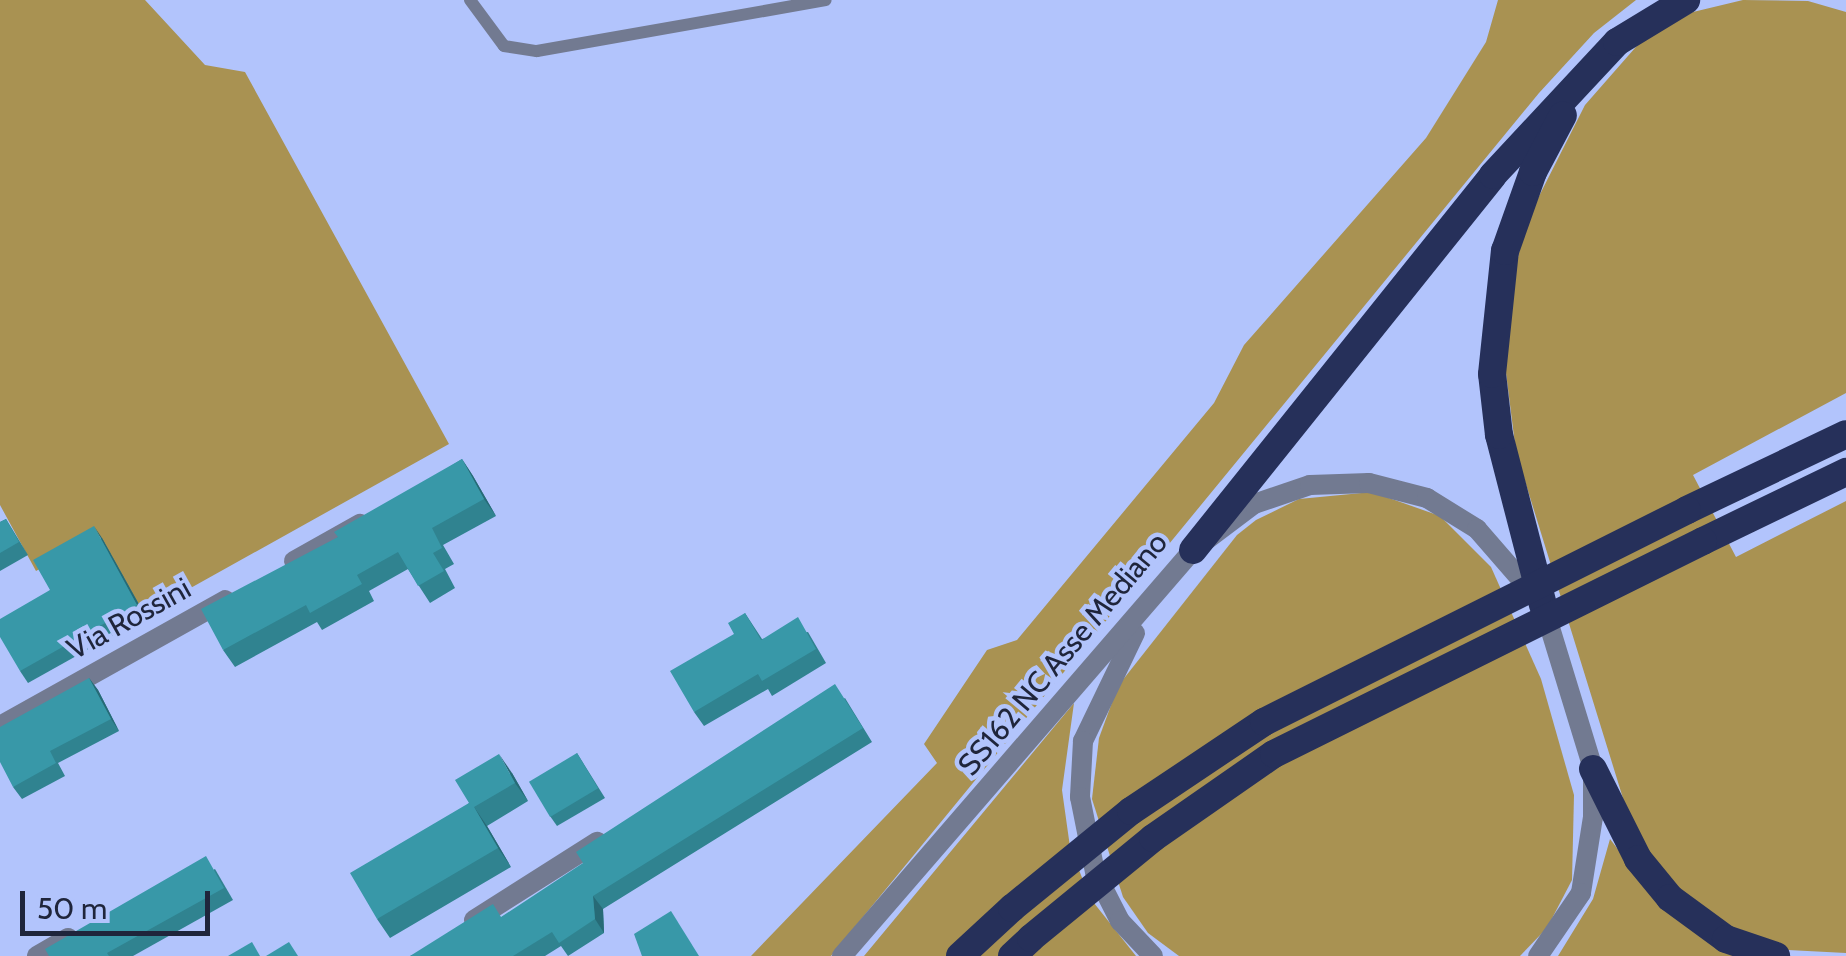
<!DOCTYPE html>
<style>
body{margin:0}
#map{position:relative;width:1846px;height:956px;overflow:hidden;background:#b2c4fc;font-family:Cabin,sans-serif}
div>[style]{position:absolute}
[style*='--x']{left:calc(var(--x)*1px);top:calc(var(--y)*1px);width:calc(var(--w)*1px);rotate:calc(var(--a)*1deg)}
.green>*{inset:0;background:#a99252}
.service>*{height:12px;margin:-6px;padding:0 6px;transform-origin:6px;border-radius:6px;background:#727a91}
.minor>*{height:20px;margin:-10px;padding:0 10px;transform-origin:10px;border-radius:10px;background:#727a91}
.tertiary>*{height:20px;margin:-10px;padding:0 10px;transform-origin:10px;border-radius:10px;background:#727a91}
.trunk>*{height:28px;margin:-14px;padding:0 14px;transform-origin:14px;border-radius:14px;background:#26305a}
.trunk-bridge>*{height:28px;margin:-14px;padding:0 14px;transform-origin:14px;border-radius:14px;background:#26305a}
.wall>*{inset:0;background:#308390}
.shaded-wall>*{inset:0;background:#276a76}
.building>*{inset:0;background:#3898a8;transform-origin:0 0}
span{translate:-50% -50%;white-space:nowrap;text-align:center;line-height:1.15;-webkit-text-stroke:9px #b2c4fc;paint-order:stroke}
.street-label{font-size:30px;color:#1f253b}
.scale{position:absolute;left:20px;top:891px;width:190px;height:45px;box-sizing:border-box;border:5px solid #1f253b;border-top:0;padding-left:12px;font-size:30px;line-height:35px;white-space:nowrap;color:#1f253b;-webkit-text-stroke:8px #b2c4fc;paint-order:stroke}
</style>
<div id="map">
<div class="green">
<i style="clip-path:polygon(0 0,145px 0,205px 65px,245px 72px,449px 444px,144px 614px,100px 536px,36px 571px,0 505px)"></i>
<i style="clip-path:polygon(1498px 0,1636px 0,1594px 33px,1539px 93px,831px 956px,751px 956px,937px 763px,924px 744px,987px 650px,1017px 640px,1214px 403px,1244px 345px,1426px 138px,1486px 42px)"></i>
<i style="clip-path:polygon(1743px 0,1808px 1px,1846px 12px,1846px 393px,1693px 475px,1736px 557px,1846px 501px,1846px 953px,1788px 950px,1737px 932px,1690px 902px,1652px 859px,1626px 808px,1516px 452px,1505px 365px,1511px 288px,1526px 222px,1585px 105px,1642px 40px,1693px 12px)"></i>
<i style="clip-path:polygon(1372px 492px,1440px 516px,1491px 567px,1541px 679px,1574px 795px,1572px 880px,1547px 928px,1520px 956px,1179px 956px,1148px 933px,1123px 897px,1092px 799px,1099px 738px,1118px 686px,1237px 535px,1256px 520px,1299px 499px)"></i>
<i style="clip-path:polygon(1074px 703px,1062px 790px,1070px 847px,1090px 898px,1136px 956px,864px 956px)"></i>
<i style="clip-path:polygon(1610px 839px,1662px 907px,1737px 956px,1558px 956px,1593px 899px)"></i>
</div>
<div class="service">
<i style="--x:470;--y:0;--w:57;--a:53.5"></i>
<i style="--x:504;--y:46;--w:33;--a:9"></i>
<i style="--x:537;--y:51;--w:293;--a:-10"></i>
</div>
<div class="minor">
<i style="--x:294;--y:561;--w:76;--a:-29.3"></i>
<i style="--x:0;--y:726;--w:258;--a:-29.2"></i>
<i style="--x:474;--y:920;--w:146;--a:-32.4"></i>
<i style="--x:37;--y:956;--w:36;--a:-30"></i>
</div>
<div class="tertiary">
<i style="--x:1135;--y:633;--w:120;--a:115.7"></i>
<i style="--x:1083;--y:741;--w:56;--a:93.1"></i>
<i style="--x:1080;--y:797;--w:76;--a:78.7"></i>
<i style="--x:1095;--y:872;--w:55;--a:63"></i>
<i style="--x:1120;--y:921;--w:48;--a:46.7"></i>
<i style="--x:842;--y:956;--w:537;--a:-49.16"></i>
<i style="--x:1193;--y:550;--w:76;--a:-37"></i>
<i style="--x:1254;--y:504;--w:59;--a:-18.7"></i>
<i style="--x:1310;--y:485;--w:59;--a:-1.9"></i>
<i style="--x:1369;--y:483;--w:60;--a:14.5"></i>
<i style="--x:1427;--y:498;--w:59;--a:31.8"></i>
<i style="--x:1477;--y:529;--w:101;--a:49"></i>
<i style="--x:1543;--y:605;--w:171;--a:73"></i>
<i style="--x:1593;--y:769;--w:48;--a:90"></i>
<i style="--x:1593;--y:817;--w:77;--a:99"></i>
<i style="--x:1581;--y:893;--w:76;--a:124.3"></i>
</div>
<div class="trunk">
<i style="--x:1687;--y:510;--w:176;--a:-25.5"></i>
<i style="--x:1703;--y:541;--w:159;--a:-25.8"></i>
<i style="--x:1193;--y:550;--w:480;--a:-51.3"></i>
<i style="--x:1493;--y:175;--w:182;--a:-47"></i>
<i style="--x:1617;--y:42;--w:81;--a:-31.3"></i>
<i style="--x:1543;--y:605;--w:176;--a:-104.5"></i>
<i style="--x:1499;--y:435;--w:61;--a:-96.5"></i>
<i style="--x:1492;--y:374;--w:124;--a:-84"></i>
<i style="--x:1505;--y:251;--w:84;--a:-70.5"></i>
<i style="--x:1533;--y:172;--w:64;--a:-62.2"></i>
<i style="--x:1593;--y:769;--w:101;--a:63.4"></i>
<i style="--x:1638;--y:859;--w:50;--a:50.6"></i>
<i style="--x:1670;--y:898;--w:69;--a:36.2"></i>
<i style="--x:1726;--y:939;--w:53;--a:18.8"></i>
<i style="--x:960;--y:956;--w:71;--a:-42.7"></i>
<i style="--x:1012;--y:956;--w:26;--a:-43"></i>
</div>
<div class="trunk-bridge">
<i style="--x:1012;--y:908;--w:154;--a:-39.2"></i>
<i style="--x:1131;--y:811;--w:160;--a:-33.8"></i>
<i style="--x:1264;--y:722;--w:473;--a:-26.6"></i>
<i style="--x:1031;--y:938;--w:158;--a:-39.3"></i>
<i style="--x:1153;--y:838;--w:147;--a:-34.8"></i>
<i style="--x:1274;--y:754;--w:479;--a:-26.4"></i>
</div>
<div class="wall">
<i style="clip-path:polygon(462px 459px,473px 476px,496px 516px,443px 545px,454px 564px,445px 569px,455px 588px,430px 603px,408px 569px,369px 591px,374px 601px,322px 630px,317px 622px,235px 667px,223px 650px,338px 537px)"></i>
<i style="clip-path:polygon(6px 519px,28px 555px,0 571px,0 522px)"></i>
<i style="clip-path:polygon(102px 538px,146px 617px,28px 683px,20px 671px,50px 590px)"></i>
<i style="clip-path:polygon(745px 613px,762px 639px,808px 632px,826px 663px,772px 696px,768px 689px,704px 726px,694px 712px)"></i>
<i style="clip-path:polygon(89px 678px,98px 690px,119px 731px,58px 763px,65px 776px,22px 799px,13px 787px)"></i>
<i style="clip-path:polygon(845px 698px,872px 742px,603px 909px,604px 933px,568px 956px,561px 946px,545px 956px,410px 956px,502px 917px)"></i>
<i style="clip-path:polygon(577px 753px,605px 798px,557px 826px,550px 816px)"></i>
<i style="clip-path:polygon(512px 773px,528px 801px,487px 826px,511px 867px,390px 938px,377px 919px,469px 803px)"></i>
<i style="clip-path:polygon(215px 869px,233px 900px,133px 956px,49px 956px)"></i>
</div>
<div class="shaded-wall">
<i style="clip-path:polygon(462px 459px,473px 476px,496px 516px,484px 499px)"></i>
<i style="clip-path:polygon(94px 526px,102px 538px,146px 617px,137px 605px)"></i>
<i style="clip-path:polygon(89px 678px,98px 690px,119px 731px,111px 719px)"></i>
<i style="clip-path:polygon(499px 754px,512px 773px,528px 801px,515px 783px)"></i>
<i style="clip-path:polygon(474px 807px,487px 826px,511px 867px,498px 848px)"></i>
<i style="clip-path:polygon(593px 896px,603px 909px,604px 933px,595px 919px)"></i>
</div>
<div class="building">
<i style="clip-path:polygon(462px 459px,484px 499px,432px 528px,442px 548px,433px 553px,444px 571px,418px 586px,398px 552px,357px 575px,362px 584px,310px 613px,306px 605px,223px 650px,201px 609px,338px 537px,334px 532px)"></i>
<i style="clip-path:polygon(6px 519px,19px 542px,0 553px,0 522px)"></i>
<i style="clip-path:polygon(94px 526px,137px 605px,20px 671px,0 637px,0 619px,50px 590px,33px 560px)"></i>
<i style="clip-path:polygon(745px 613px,761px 640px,798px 617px,816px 649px,762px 681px,758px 674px,694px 712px,670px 671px,734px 634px,728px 623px)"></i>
<i style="clip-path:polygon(89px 678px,111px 719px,50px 751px,56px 763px,13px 787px,0 762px,0 727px)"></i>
<i style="clip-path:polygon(835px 684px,863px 728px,593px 896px,595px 919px,559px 943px,552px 932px,513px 956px,410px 956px,493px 904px,501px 917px,583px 863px,576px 852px)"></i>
<i style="left:577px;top:753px;width:41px;height:56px;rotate:59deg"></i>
<i style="clip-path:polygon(499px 754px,515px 783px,474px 807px,498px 848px,377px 919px,350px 873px,469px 803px,455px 780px)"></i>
<i style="clip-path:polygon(206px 856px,224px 888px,107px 953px,109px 956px,49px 956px,45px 949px)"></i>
<i style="clip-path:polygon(671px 911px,699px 956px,642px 956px,634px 934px)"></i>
<i style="clip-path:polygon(252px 942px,260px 956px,228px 956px)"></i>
<i style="clip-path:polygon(289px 942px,298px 956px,266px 956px)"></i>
</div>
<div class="street-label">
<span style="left:129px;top:619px;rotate:-29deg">Via Rossini</span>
<span style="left:1063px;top:654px;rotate:-50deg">SS162 NC Asse Mediano</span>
</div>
<div class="scale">50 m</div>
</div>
